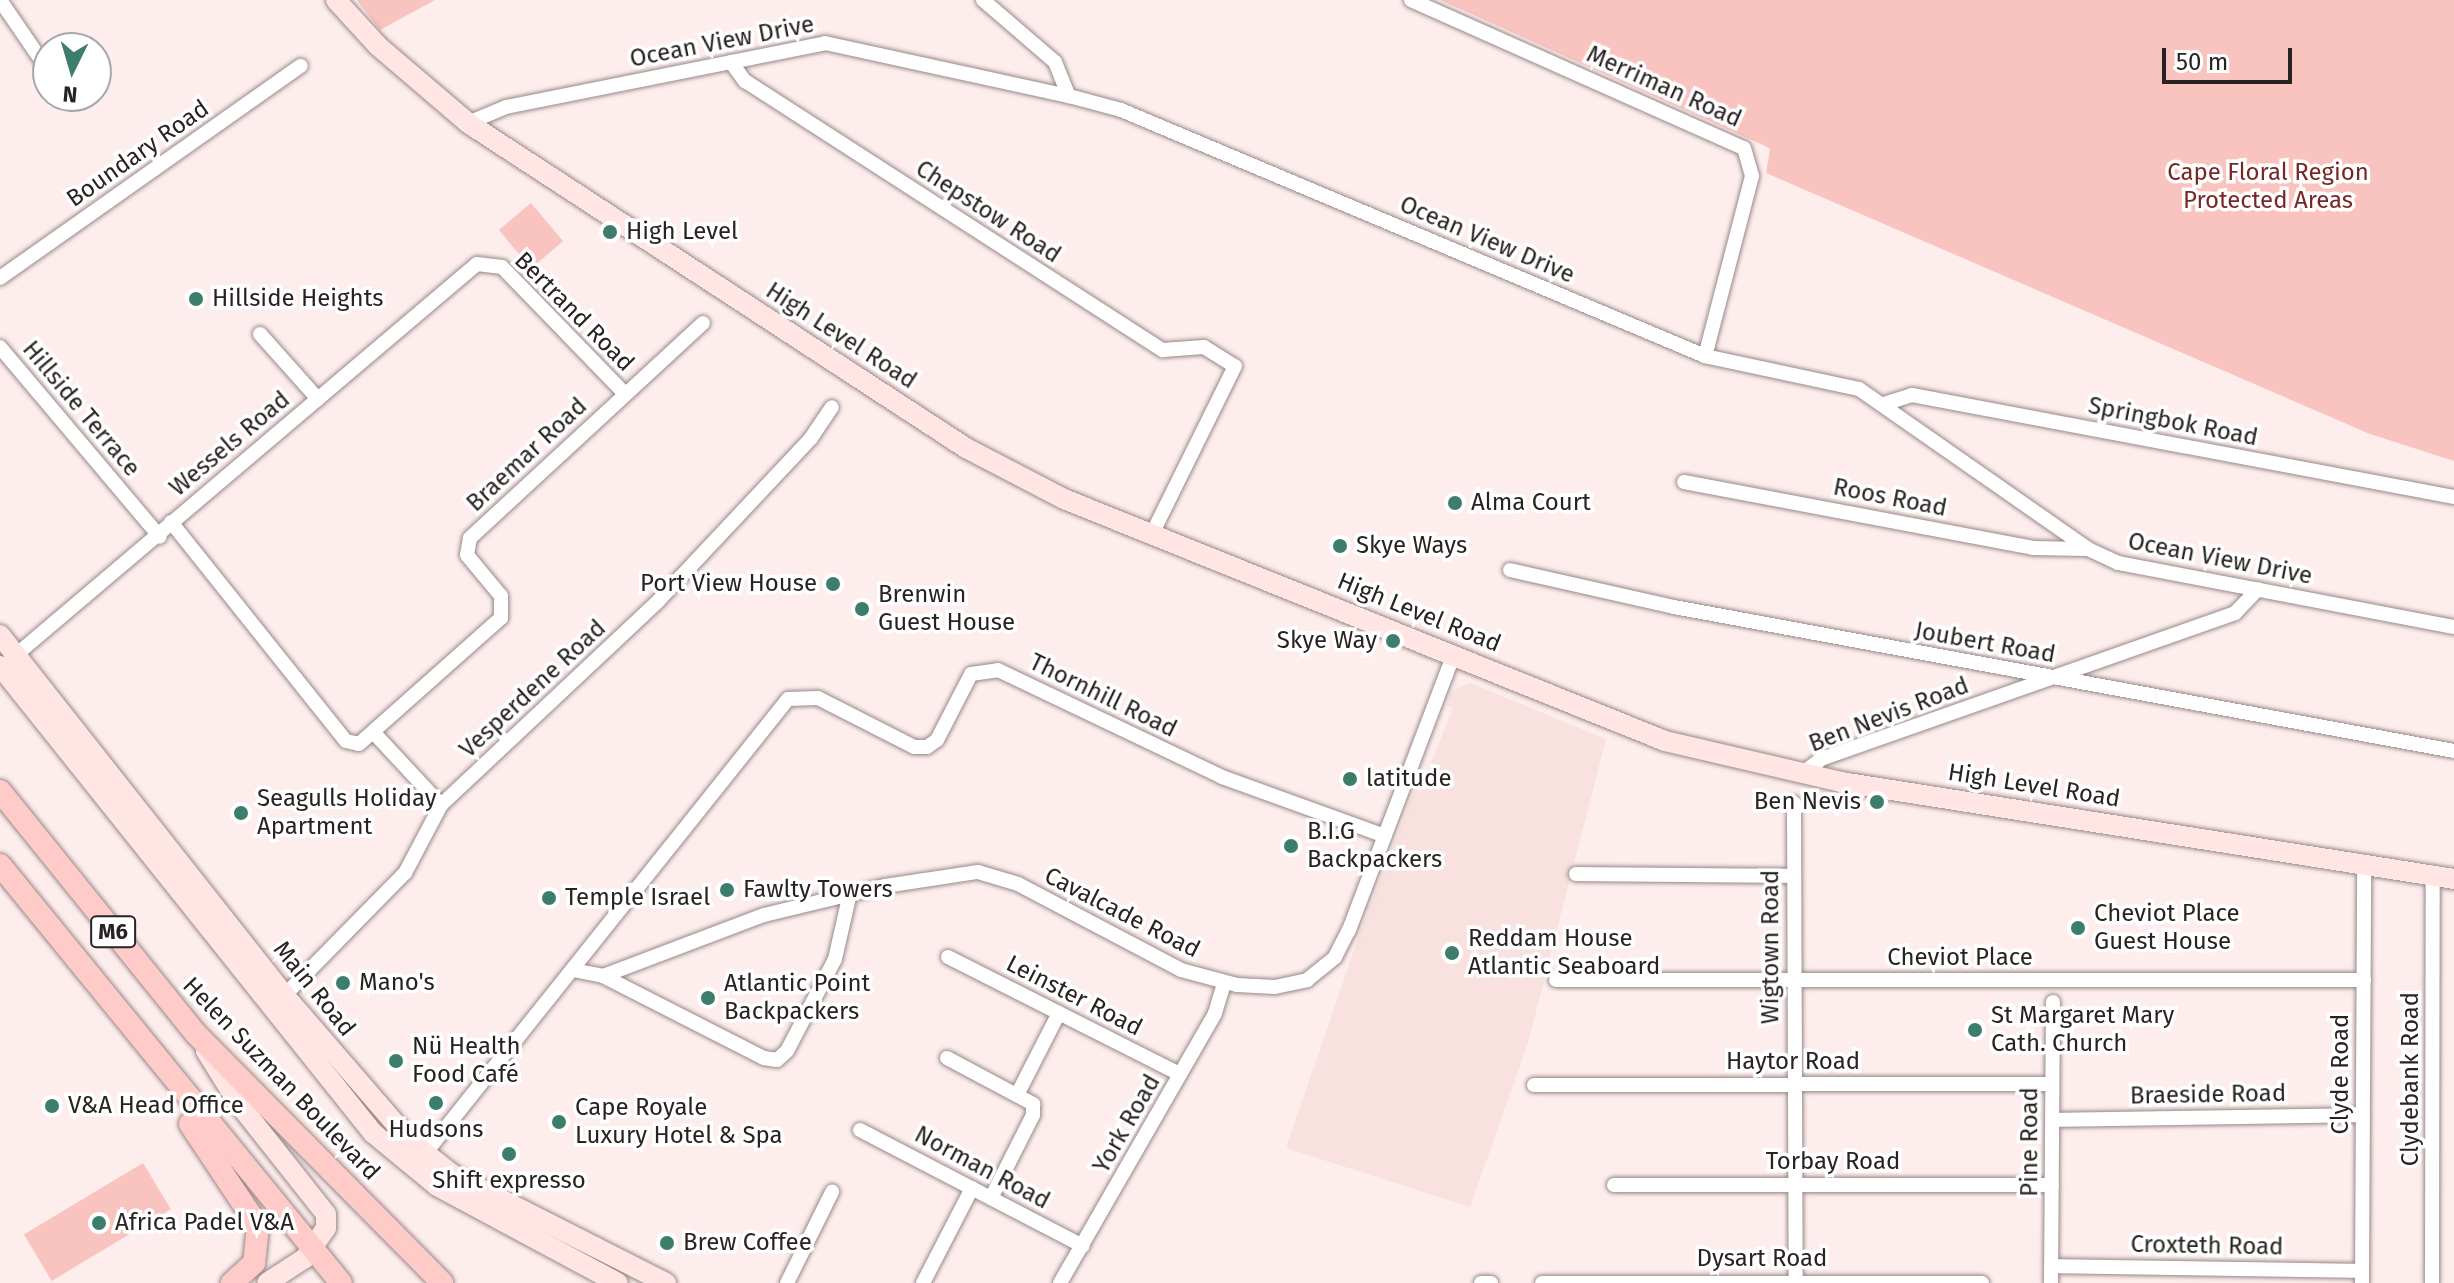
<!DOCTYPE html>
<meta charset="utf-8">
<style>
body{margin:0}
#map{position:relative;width:2454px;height:1283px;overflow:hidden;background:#fdeeed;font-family:"Fira Sans",sans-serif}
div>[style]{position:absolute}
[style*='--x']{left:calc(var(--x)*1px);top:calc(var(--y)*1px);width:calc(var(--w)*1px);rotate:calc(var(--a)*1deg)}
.built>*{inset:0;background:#f9e1df}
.green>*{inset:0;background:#f9c3bf;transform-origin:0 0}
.roads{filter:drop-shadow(0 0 2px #978988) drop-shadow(0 0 2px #978988)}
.street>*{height:14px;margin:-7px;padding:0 7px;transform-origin:7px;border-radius:7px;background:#fff}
.secondary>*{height:20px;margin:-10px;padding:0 10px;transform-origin:10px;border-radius:10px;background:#ffe5e3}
.primary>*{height:22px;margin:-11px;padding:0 11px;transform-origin:11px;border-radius:11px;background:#ffcbc8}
.dots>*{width:22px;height:22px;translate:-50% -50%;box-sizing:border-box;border:4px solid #fff;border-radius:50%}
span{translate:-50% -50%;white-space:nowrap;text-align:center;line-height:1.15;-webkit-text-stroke:7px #fff;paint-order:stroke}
.shield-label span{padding:2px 6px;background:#fff;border:2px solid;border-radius:6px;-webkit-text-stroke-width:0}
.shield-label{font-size:22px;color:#282222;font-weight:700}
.street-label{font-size:24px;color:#282222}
.park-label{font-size:24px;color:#782728}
.poi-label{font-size:24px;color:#282222}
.left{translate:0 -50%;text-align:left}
.right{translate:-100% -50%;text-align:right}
.north{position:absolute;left:32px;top:32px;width:80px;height:80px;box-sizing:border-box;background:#fff;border:2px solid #a9a7a7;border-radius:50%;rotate:185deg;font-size:22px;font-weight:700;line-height:32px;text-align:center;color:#282222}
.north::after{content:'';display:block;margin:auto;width:28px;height:36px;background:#3d7d6b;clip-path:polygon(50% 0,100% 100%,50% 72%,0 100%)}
.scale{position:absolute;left:2162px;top:48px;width:130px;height:36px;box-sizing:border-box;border:4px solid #282222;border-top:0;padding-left:10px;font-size:24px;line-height:28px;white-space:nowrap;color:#282222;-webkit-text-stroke:6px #fff;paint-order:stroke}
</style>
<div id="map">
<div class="built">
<i style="clip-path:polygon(1470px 683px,1606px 739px,1528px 1043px,1470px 1207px,1286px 1148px,1361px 930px,1422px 771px,1427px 773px,1453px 708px,1447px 705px,1452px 691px)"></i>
</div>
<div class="green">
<i style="clip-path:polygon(357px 0,435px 0,380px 30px)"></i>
<i style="clip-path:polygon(1440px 0,2454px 0,2454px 461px,2370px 434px,1766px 173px,1770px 149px,1763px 145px)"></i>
<i style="left:531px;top:203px;width:50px;height:42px;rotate:50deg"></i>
<i style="left:143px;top:1163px;width:54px;height:139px;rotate:59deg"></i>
</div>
<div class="roads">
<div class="street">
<i style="--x:0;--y:0;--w:85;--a:55.6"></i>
<i style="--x:983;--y:0;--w:95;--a:40.7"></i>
<i style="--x:1055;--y:62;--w:37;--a:68"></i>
<i style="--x:1411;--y:0;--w:364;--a:24"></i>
<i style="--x:1744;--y:148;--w:29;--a:74"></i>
<i style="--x:1752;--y:176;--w:186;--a:104.6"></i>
<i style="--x:731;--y:62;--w:24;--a:54"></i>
<i style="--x:745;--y:81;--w:497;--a:32.8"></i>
<i style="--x:1163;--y:350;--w:41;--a:-4.2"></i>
<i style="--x:1204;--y:347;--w:36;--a:32"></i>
<i style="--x:1235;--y:366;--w:187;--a:116.3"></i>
<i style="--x:468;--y:123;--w:41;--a:-22.8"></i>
<i style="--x:506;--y:107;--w:325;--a:-11.3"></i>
<i style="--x:825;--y:43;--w:250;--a:12.3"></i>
<i style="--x:1069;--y:96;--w:54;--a:15.1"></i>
<i style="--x:1121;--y:110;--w:634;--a:22.84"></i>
<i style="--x:1705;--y:356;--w:157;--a:12.1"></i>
<i style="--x:1859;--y:389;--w:279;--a:34.9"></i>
<i style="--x:2088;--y:549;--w:33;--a:25"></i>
<i style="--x:2118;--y:563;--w:342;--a:10.8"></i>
<i style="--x:0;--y:278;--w:368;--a:-35.2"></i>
<i style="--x:260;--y:334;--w:87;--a:48.3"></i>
<i style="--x:0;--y:347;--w:248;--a:49.9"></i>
<i style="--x:1884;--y:404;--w:29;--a:-18"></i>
<i style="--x:1912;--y:395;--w:552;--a:10.66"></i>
<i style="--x:1684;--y:482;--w:354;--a:10.7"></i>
<i style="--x:2032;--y:548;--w:56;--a:1"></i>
<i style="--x:171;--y:522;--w:280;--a:51.4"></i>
<i style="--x:346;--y:741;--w:13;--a:13"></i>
<i style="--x:359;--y:744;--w:190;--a:-41.6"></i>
<i style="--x:501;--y:618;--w:22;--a:-90"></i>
<i style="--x:501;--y:596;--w:53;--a:-129.7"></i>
<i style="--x:467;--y:555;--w:17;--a:-80"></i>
<i style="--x:470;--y:538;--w:317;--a:-42.7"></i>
<i style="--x:1510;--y:570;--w:168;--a:12.7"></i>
<i style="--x:1674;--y:607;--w:793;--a:10.46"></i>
<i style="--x:10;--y:660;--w:612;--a:-40.3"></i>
<i style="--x:477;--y:264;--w:25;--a:7"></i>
<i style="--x:502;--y:267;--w:177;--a:45.9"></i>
<i style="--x:375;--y:734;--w:97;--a:47.1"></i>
<i style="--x:1800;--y:775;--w:26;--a:-37"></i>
<i style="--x:1821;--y:759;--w:439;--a:-19.4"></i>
<i style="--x:2235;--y:613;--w:33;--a:-46"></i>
<i style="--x:1794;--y:803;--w:480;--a:89.8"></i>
<i style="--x:1576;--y:874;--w:217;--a:0.5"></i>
<i style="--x:948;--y:957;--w:260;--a:26.8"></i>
<i style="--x:573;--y:970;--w:31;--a:11"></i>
<i style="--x:603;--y:976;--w:172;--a:-20.8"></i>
<i style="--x:764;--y:915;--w:124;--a:-13.5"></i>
<i style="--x:885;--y:886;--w:94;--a:-8.6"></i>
<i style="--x:978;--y:872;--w:42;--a:16.7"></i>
<i style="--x:1018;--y:884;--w:184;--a:27.8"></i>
<i style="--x:1181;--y:970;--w:58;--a:15"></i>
<i style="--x:1237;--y:985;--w:38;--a:3"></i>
<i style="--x:1275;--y:987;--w:33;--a:-12"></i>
<i style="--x:1307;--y:980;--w:36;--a:-39"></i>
<i style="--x:1335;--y:957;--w:30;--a:-63"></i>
<i style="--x:1349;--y:930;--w:295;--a:-69.2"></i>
<i style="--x:603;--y:976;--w:181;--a:27"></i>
<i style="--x:764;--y:1058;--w:13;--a:9"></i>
<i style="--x:777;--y:1060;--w:13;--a:-42"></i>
<i style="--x:787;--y:1051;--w:104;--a:-62.4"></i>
<i style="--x:835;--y:959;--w:68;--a:-77.2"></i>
<i style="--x:1556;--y:980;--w:808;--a:0"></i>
<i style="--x:279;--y:1001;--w:180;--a:-45.5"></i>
<i style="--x:405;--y:873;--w:77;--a:-62.1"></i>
<i style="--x:441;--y:805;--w:299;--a:-43.2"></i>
<i style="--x:659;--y:600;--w:222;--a:-46.8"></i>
<i style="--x:811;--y:438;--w:37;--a:-56"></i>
<i style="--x:947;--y:1058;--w:98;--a:28.1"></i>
<i style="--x:1033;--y:1104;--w:11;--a:90"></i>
<i style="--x:1033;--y:1115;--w:93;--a:116.8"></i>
<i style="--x:1534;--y:1085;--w:518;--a:-0.11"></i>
<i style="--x:1018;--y:1093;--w:90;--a:-62.9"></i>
<i style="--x:2053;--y:1120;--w:310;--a:-0.9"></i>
<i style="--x:860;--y:1130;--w:251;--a:27.5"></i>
<i style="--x:420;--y:1160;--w:590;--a:-51.4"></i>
<i style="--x:788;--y:699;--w:30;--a:-2"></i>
<i style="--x:818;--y:698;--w:108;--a:27"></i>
<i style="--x:914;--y:747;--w:13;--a:0"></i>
<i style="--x:927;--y:747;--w:12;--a:-35"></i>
<i style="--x:937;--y:740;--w:74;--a:-62.7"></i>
<i style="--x:971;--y:674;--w:27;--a:-8"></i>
<i style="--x:998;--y:670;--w:248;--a:25.5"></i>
<i style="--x:1222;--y:777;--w:173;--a:19.9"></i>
<i style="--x:1614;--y:1185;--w:438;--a:0"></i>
<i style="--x:2051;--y:1266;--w:311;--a:0.9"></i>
<i style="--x:787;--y:1283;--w:102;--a:-63.7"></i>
<i style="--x:923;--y:1283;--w:107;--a:-62.7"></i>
<i style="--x:1060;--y:1283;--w:311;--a:-60.1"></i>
<i style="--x:1215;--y:1013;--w:31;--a:-73"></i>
<i style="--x:1481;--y:1283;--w:10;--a:0"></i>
<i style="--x:1542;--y:1283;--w:440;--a:0"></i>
<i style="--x:2051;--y:1283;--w:281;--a:-89.6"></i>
<i style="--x:2362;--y:1283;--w:418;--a:-89.7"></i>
<i style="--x:2432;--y:1283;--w:407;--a:-89.9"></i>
</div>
<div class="secondary">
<i style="--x:336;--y:0;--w:62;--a:47.6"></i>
<i style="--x:378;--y:46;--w:118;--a:40.5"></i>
<i style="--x:468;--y:123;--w:595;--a:33.13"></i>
<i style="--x:966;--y:448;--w:110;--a:27.5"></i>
<i style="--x:1064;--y:499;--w:648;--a:21.93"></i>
<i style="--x:1665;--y:741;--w:181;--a:13.1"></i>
<i style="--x:1841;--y:782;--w:621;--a:8.99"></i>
<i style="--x:0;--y:635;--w:460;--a:51.7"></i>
<i style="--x:285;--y:996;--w:191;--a:49.2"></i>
<i style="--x:410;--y:1141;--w:55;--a:38.3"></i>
<i style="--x:453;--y:1175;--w:239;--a:26.9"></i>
<i style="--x:0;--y:666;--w:598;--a:51.39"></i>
<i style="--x:373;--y:1133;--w:83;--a:39.6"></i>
<i style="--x:437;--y:1186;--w:205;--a:28.2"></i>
<i style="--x:206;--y:1051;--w:62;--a:58.1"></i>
<i style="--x:239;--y:1104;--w:140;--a:51.7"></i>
<i style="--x:326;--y:1214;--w:14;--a:90"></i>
<i style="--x:326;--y:1228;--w:37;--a:125"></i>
<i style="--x:305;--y:1258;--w:45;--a:146.7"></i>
</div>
<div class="primary">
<i style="--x:0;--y:791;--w:312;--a:51.1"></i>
<i style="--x:196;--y:1034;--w:350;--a:45.3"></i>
<i style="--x:0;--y:865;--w:539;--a:50.79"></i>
<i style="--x:190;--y:1124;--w:123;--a:56.3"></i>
<i style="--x:258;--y:1226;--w:37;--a:96"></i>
<i style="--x:254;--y:1263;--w:30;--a:138"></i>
</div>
</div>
<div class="dots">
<i style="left:610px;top:232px;background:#3d7d6b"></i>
<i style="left:196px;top:299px;background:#3d7d6b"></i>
<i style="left:1455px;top:503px;background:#3d7d6b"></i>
<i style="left:1340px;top:546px;background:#3d7d6b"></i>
<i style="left:833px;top:584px;background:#3d7d6b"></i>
<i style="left:862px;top:609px;background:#3d7d6b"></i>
<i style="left:1393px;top:641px;background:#3d7d6b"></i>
<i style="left:1350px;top:779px;background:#3d7d6b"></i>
<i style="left:1877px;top:802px;background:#3d7d6b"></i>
<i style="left:241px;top:813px;background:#3d7d6b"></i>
<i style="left:1291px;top:846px;background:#3d7d6b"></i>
<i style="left:727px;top:890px;background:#3d7d6b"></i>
<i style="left:549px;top:898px;background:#3d7d6b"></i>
<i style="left:2078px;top:928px;background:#3d7d6b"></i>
<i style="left:1452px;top:953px;background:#3d7d6b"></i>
<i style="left:343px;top:983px;background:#3d7d6b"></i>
<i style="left:708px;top:998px;background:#3d7d6b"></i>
<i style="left:1975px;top:1030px;background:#3d7d6b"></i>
<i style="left:396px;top:1061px;background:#3d7d6b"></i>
<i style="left:436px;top:1103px;background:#3d7d6b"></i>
<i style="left:52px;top:1106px;background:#3d7d6b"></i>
<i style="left:559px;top:1122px;background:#3d7d6b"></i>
<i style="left:509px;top:1154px;background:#3d7d6b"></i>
<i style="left:99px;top:1223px;background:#3d7d6b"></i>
<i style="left:667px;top:1243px;background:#3d7d6b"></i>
</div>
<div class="shield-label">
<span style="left:113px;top:932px">M6</span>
</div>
<div class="street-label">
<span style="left:722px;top:42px;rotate:-11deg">Ocean View Drive</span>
<span style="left:1664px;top:87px;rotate:24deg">Merriman Road</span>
<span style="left:138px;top:154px;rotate:-35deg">Boundary Road</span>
<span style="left:988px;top:212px;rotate:33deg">Chepstow Road</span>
<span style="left:1487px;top:240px;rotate:23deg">Ocean View Drive</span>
<span style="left:574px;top:312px;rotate:45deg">Bertrand Road</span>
<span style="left:841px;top:336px;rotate:33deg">High Level Road</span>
<span style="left:81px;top:409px;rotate:50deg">Hillside Terrace</span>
<span style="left:2173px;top:422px;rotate:11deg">Springbok Road</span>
<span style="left:230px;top:444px;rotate:-40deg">Wessels Road</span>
<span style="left:527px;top:455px;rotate:-43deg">Braemar Road</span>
<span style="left:1890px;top:498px;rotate:11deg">Roos Road</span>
<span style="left:2220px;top:559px;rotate:11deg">Ocean View Drive</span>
<span style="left:1419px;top:613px;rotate:22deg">High Level Road</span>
<span style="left:1985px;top:643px;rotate:10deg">Joubert Road</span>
<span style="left:533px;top:689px;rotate:-43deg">Vesperdene Road</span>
<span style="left:1103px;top:696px;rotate:26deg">Thornhill Road</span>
<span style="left:1889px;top:715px;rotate:-21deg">Ben Nevis Road</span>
<span style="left:2034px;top:786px;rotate:9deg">High Level Road</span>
<span style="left:1122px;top:913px;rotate:27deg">Cavalcade Road</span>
<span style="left:1771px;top:947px;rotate:-90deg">Wigtown Road</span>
<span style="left:1960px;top:958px">Cheviot Place</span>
<span style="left:314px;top:989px;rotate:51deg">Main Road</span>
<span style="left:1074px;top:996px;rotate:27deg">Leinster Road</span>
<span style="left:1793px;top:1062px">Haytor Road</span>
<span style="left:2341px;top:1074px;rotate:-90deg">Clyde Road</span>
<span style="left:281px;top:1079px;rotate:46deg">Helen Suzman Boulevard</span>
<span style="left:2411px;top:1079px;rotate:-90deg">Clydebank Road</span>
<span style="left:2208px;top:1095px;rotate:-1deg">Braeside Road</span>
<span style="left:1127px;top:1124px;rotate:-60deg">York Road</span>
<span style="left:2030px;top:1142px;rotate:-90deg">Pine Road</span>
<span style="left:1833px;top:1162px">Torbay Road</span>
<span style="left:982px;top:1168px;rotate:28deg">Norman Road</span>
<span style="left:2207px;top:1246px;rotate:1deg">Croxteth Road</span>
<span style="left:1762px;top:1259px">Dysart Road</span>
</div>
<div class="park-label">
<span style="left:2268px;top:187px">Cape Floral Region<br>Protected Areas</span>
</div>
<div class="poi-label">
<span class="left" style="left:626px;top:232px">High Level</span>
<span class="left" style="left:212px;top:299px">Hillside Heights</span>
<span class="left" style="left:1471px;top:503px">Alma Court</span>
<span class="left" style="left:1356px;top:546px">Skye Ways</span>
<span class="right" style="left:817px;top:584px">Port View House</span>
<span class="left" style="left:878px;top:609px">Brenwin<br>Guest House</span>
<span class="right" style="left:1377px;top:641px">Skye Way</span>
<span class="left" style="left:1366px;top:779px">latitude</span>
<span class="left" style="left:257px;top:813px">Seagulls Holiday<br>Apartment</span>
<span class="right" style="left:1861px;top:802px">Ben Nevis</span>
<span class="left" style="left:1307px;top:846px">B.I.G<br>Backpackers</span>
<span class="left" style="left:743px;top:890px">Fawlty Towers</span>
<span class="left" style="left:565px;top:898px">Temple Israel</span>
<span class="left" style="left:2094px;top:928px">Cheviot Place<br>Guest House</span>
<span class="left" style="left:1468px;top:953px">Reddam House<br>Atlantic Seaboard</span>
<span class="left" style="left:359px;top:983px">Mano's</span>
<span class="left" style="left:724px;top:998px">Atlantic Point<br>Backpackers</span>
<span class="left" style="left:1991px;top:1030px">St Margaret Mary<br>Cath. Church</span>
<span class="left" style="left:412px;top:1061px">Nü Health<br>Food Café</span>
<span class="left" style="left:68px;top:1106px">V&amp;A Head Office</span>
<span class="left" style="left:575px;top:1122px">Cape Royale<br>Luxury Hotel &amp; Spa</span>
<span style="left:436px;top:1130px">Hudsons</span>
<span style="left:509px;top:1181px">Shift expresso</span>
<span class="left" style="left:115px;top:1223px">Africa Padel V&amp;A</span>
<span class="left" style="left:683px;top:1243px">Brew Coffee</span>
</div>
<div class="north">N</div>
<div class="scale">50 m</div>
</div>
